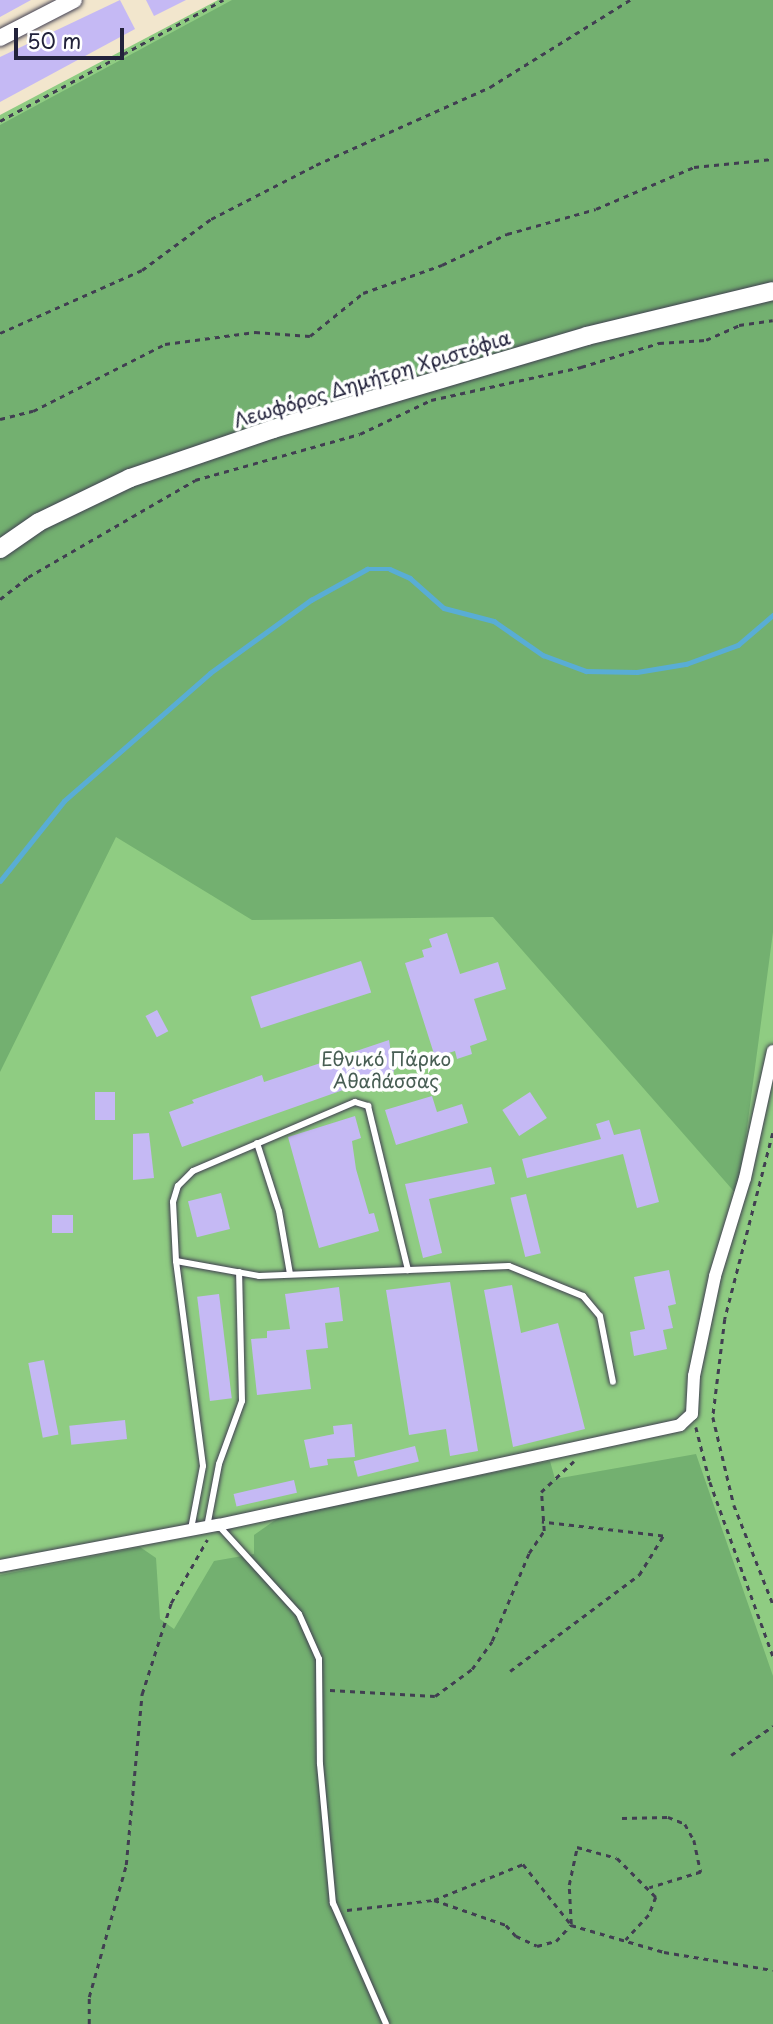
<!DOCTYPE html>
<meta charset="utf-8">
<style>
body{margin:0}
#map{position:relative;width:773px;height:2024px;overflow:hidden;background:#f2e6cd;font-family:"Playpen Sans",sans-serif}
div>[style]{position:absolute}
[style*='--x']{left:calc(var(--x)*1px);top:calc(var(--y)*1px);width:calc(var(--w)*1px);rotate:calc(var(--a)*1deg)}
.green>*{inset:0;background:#8fcc82}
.forest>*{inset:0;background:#73b070}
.stream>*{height:4.5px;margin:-2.25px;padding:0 2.25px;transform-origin:2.25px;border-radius:2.25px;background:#59add5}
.building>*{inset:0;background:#c5b9f4;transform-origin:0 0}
.path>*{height:2.5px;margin-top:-1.25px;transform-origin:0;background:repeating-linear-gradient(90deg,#413f51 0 5px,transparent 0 10px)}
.roads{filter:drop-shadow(0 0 2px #413f51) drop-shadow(0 0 2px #413f51)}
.service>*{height:6px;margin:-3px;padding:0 3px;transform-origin:3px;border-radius:3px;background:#fff}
.minor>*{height:12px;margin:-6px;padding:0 6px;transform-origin:6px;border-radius:6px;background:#fff}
.tertiary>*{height:16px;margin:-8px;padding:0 8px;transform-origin:8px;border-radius:8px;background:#fff}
.secondary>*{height:18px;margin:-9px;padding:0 9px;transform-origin:9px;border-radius:9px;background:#fff}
span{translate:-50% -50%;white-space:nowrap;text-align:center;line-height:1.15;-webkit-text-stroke:7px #fff;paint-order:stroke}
.street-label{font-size:19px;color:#22223b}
.park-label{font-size:19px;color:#485e54}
.scale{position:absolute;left:14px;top:28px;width:110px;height:32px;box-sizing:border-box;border:4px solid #22223b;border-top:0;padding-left:9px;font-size:21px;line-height:24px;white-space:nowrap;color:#22223b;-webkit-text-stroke:5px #fff;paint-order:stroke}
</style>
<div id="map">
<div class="green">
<i style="clip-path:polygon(218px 0,773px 0,773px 2024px,0 2024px,0 115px)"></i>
</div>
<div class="forest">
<i style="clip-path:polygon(232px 0,773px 0,773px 932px,738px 1196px,493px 917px,252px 920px,116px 837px,0 1072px,0 125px)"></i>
<i style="clip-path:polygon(696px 1454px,773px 1676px,773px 2024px,0 2024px,0 1575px,140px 1547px,156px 1558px,160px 1619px,174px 1629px,214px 1561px,254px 1554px,254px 1535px,281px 1516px,550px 1461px,555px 1479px)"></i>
</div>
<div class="stream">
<i style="--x:0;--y:881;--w:102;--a:-51.3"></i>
<i style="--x:64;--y:801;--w:194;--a:-41.2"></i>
<i style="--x:210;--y:673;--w:125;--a:-35.9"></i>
<i style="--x:311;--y:600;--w:64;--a:-29"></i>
<i style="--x:367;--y:569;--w:23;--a:0"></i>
<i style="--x:390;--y:569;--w:22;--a:24"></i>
<i style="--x:410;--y:578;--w:45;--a:41.4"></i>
<i style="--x:444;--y:608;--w:52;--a:14.6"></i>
<i style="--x:494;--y:621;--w:60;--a:34.8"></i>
<i style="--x:543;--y:655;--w:46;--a:20.4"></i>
<i style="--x:586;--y:671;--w:51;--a:1.1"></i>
<i style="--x:637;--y:672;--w:50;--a:-9.3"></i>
<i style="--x:686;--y:664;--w:55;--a:-20.1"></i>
<i style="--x:738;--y:645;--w:46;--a:-40.6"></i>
</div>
<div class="building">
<i style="clip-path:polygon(0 0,31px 0,0 17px)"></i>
<i style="clip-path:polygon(120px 0,135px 29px,0 102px,0 57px)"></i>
<i style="clip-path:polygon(146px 0,186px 0,154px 16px)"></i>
<i style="clip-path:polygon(447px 933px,460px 974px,498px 962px,506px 989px,474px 999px,487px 1040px,470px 1046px,472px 1054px,457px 1059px,455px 1051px,435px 1057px,405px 963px,424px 957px,422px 950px,432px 947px,429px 939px)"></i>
<i style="left:361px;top:961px;width:33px;height:116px;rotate:72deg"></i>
<i style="left:157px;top:1010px;width:24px;height:13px;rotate:62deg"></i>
<i style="clip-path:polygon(389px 1040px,394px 1072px,182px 1147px,169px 1112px,194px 1103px,192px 1100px,262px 1075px,264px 1082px)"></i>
<i style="left:95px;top:1092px;width:20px;height:28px"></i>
<i style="left:530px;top:1092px;width:31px;height:33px;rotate:57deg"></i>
<i style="clip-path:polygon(432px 1096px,437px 1112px,462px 1104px,468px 1123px,396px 1145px,385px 1110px)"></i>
<i style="clip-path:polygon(355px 1116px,361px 1138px,352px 1141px,356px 1169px,369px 1214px,374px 1213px,379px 1231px,319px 1248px,288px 1137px)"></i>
<i style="clip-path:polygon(609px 1120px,614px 1135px,640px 1129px,659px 1202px,637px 1208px,623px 1154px,527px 1178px,522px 1159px,601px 1139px,596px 1124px)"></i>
<i style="clip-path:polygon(149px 1133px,154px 1178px,133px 1180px,133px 1134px)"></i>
<i style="clip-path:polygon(491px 1167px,495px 1184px,429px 1199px,442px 1253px,423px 1258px,405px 1184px)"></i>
<i style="left:221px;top:1193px;width:37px;height:34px;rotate:76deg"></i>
<i style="left:526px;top:1194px;width:61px;height:16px;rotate:76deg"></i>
<i style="left:52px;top:1215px;width:21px;height:18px"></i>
<i style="clip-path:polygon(669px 1270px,676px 1304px,668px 1306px,673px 1328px,663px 1330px,667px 1349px,634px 1356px,630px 1332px,645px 1329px,634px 1277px)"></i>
<i style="clip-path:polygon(450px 1282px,478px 1451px,450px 1456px,446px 1429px,409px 1435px,386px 1290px)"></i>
<i style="clip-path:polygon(512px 1285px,521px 1333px,558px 1323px,585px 1429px,513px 1447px,484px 1290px)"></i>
<i style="clip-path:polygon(339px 1287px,343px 1321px,325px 1323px,328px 1348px,306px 1350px,311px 1389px,257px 1395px,251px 1339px,267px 1338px,267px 1331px,290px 1329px,285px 1294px)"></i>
<i style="left:219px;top:1294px;width:105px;height:22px;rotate:83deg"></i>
<i style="left:44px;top:1360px;width:76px;height:16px;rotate:79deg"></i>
<i style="left:125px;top:1420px;width:19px;height:56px;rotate:84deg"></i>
<i style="clip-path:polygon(352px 1424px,355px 1457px,327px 1459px,328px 1465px,310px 1468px,304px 1440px,334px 1434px,333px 1426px)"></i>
<i style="left:415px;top:1446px;width:16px;height:63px;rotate:76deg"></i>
<i style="left:294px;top:1480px;width:13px;height:62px;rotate:77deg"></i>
</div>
<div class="path">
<i style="--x:0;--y:121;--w:254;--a:-28.5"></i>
<i style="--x:0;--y:333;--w:155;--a:-23.9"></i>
<i style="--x:142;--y:270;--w:86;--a:-36.5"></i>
<i style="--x:211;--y:219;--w:118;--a:-27.2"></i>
<i style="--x:316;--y:165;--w:191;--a:-24.1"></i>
<i style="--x:490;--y:87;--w:165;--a:-31.9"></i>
<i style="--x:0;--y:419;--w:34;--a:-14"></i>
<i style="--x:33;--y:411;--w:148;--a:-26.9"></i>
<i style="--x:165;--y:344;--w:91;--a:-7.6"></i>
<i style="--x:255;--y:332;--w:55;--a:4.2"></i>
<i style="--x:310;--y:336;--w:68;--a:-39.1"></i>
<i style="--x:363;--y:293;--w:84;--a:-19.5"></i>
<i style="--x:442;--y:265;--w:72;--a:-25.5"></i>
<i style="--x:507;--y:234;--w:92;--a:-15.7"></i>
<i style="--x:596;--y:209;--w:107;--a:-23.2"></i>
<i style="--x:694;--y:167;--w:79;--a:-5.8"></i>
<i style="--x:0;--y:599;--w:36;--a:-38"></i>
<i style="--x:28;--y:577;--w:193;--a:-30.1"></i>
<i style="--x:195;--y:480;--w:171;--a:-15.6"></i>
<i style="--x:360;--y:434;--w:79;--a:-25.6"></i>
<i style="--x:431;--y:400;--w:154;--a:-12.4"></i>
<i style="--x:581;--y:367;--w:82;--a:-17.1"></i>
<i style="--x:659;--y:343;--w:47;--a:-3.7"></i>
<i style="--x:706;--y:340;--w:36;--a:-24"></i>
<i style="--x:739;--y:325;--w:34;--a:-8"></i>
<i style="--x:773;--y:1133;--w:192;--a:104.5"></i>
<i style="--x:725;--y:1319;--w:99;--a:97"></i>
<i style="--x:713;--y:1417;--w:90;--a:76.6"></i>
<i style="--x:734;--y:1505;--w:106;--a:68.5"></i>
<i style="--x:696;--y:1427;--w:57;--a:75.7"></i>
<i style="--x:710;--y:1482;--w:185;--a:70.1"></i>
<i style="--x:510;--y:1671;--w:161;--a:-36.7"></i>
<i style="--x:639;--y:1575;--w:46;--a:-58.4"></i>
<i style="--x:663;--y:1536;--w:122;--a:-173.4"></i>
<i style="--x:330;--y:1690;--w:105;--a:3.3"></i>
<i style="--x:435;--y:1696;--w:46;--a:-36.1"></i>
<i style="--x:472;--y:1669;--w:34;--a:-54"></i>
<i style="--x:492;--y:1641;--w:95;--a:-67.2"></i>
<i style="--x:529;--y:1553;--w:27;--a:-56"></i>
<i style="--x:544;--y:1531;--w:39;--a:-94"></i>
<i style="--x:541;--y:1492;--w:45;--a:-43.2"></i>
<i style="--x:731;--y:1755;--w:51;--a:-34.6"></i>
<i style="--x:622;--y:1818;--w:46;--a:-1.2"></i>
<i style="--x:668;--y:1817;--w:18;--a:22"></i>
<i style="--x:685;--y:1824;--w:18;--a:61"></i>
<i style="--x:694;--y:1840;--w:33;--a:78"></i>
<i style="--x:701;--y:1872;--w:54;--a:162.9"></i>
<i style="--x:434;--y:1900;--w:96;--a:-22"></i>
<i style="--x:523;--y:1864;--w:75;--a:51.5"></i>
<i style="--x:347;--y:1910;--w:88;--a:-6.6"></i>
<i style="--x:434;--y:1900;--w:76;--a:19.1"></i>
<i style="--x:506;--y:1925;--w:15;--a:48"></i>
<i style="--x:516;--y:1936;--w:23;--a:25"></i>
<i style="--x:537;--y:1946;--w:20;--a:-15"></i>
<i style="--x:556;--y:1941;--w:22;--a:-47"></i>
<i style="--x:571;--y:1925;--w:97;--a:16.2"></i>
<i style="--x:664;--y:1952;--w:110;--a:9.4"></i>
<i style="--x:571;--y:1924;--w:39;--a:-93"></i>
<i style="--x:569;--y:1885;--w:39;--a:-78"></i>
<i style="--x:577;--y:1847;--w:41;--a:15.4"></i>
<i style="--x:617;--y:1858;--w:55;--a:45"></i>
<i style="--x:656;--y:1897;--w:19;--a:111"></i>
<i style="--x:649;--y:1915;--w:34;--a:133"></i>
<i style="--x:89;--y:2024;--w:27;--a:-90"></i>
<i style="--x:89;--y:1997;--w:137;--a:-74.3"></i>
<i style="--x:126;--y:1865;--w:172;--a:-84.7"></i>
<i style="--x:142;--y:1694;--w:96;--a:-72.3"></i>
<i style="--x:171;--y:1603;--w:73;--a:-60.3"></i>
</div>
<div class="roads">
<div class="service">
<i style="--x:257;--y:1143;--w:71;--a:72.1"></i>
<i style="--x:279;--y:1211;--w:64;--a:80.1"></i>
<i style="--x:176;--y:1261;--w:84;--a:10.2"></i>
<i style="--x:259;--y:1276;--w:250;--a:-2.3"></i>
<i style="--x:509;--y:1266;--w:80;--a:22.1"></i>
<i style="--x:583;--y:1296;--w:26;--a:50"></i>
<i style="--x:600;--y:1316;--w:67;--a:78.9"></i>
<i style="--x:218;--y:1525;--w:120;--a:47.7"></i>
<i style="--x:299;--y:1614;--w:49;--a:66"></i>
<i style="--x:319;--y:1659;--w:105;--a:89.5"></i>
<i style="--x:320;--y:1764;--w:140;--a:84.7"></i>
<i style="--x:333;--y:1903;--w:132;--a:66.3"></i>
<i style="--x:207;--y:1527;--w:64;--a:-79.2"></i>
<i style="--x:219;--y:1464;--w:67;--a:-69.9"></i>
<i style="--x:242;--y:1401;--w:129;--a:-91.3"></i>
<i style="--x:191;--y:1529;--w:64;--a:-79.2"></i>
<i style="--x:203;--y:1466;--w:207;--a:-97.5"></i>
<i style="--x:176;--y:1261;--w:59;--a:-92.9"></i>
<i style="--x:173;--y:1202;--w:17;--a:-73"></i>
<i style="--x:178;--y:1186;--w:21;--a:-45"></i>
<i style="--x:193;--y:1171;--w:176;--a:-23.1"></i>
<i style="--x:355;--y:1102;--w:14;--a:17"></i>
<i style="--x:368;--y:1106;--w:169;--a:76.3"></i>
</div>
<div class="minor">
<i style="--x:0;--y:1566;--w:222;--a:-10.7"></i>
<i style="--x:218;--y:1525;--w:473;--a:-12.2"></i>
<i style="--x:680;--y:1425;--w:16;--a:-43"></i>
<i style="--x:692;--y:1414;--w:38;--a:-87"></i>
<i style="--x:694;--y:1376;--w:102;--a:-78.1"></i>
<i style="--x:715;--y:1276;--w:102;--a:-73"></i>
<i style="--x:745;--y:1178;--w:130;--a:-77.6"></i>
</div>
<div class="tertiary">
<i style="--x:0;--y:38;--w:83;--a:-27.2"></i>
</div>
<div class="secondary">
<i style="--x:0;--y:549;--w:47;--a:-34.7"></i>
<i style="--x:39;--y:522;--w:101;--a:-25.8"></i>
<i style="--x:130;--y:478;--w:151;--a:-18.9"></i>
<i style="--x:273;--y:429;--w:327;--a:-16.5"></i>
<i style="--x:587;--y:336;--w:191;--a:-13.6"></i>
</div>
</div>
<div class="street-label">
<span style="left:372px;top:379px;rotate:-17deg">Λεωφόρος Δημήτρη Χριστόφια</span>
</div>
<div class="park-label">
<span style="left:386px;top:1070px">Εθνικό Πάρκο<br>Αθαλάσσας</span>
</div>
<div class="scale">50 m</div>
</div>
